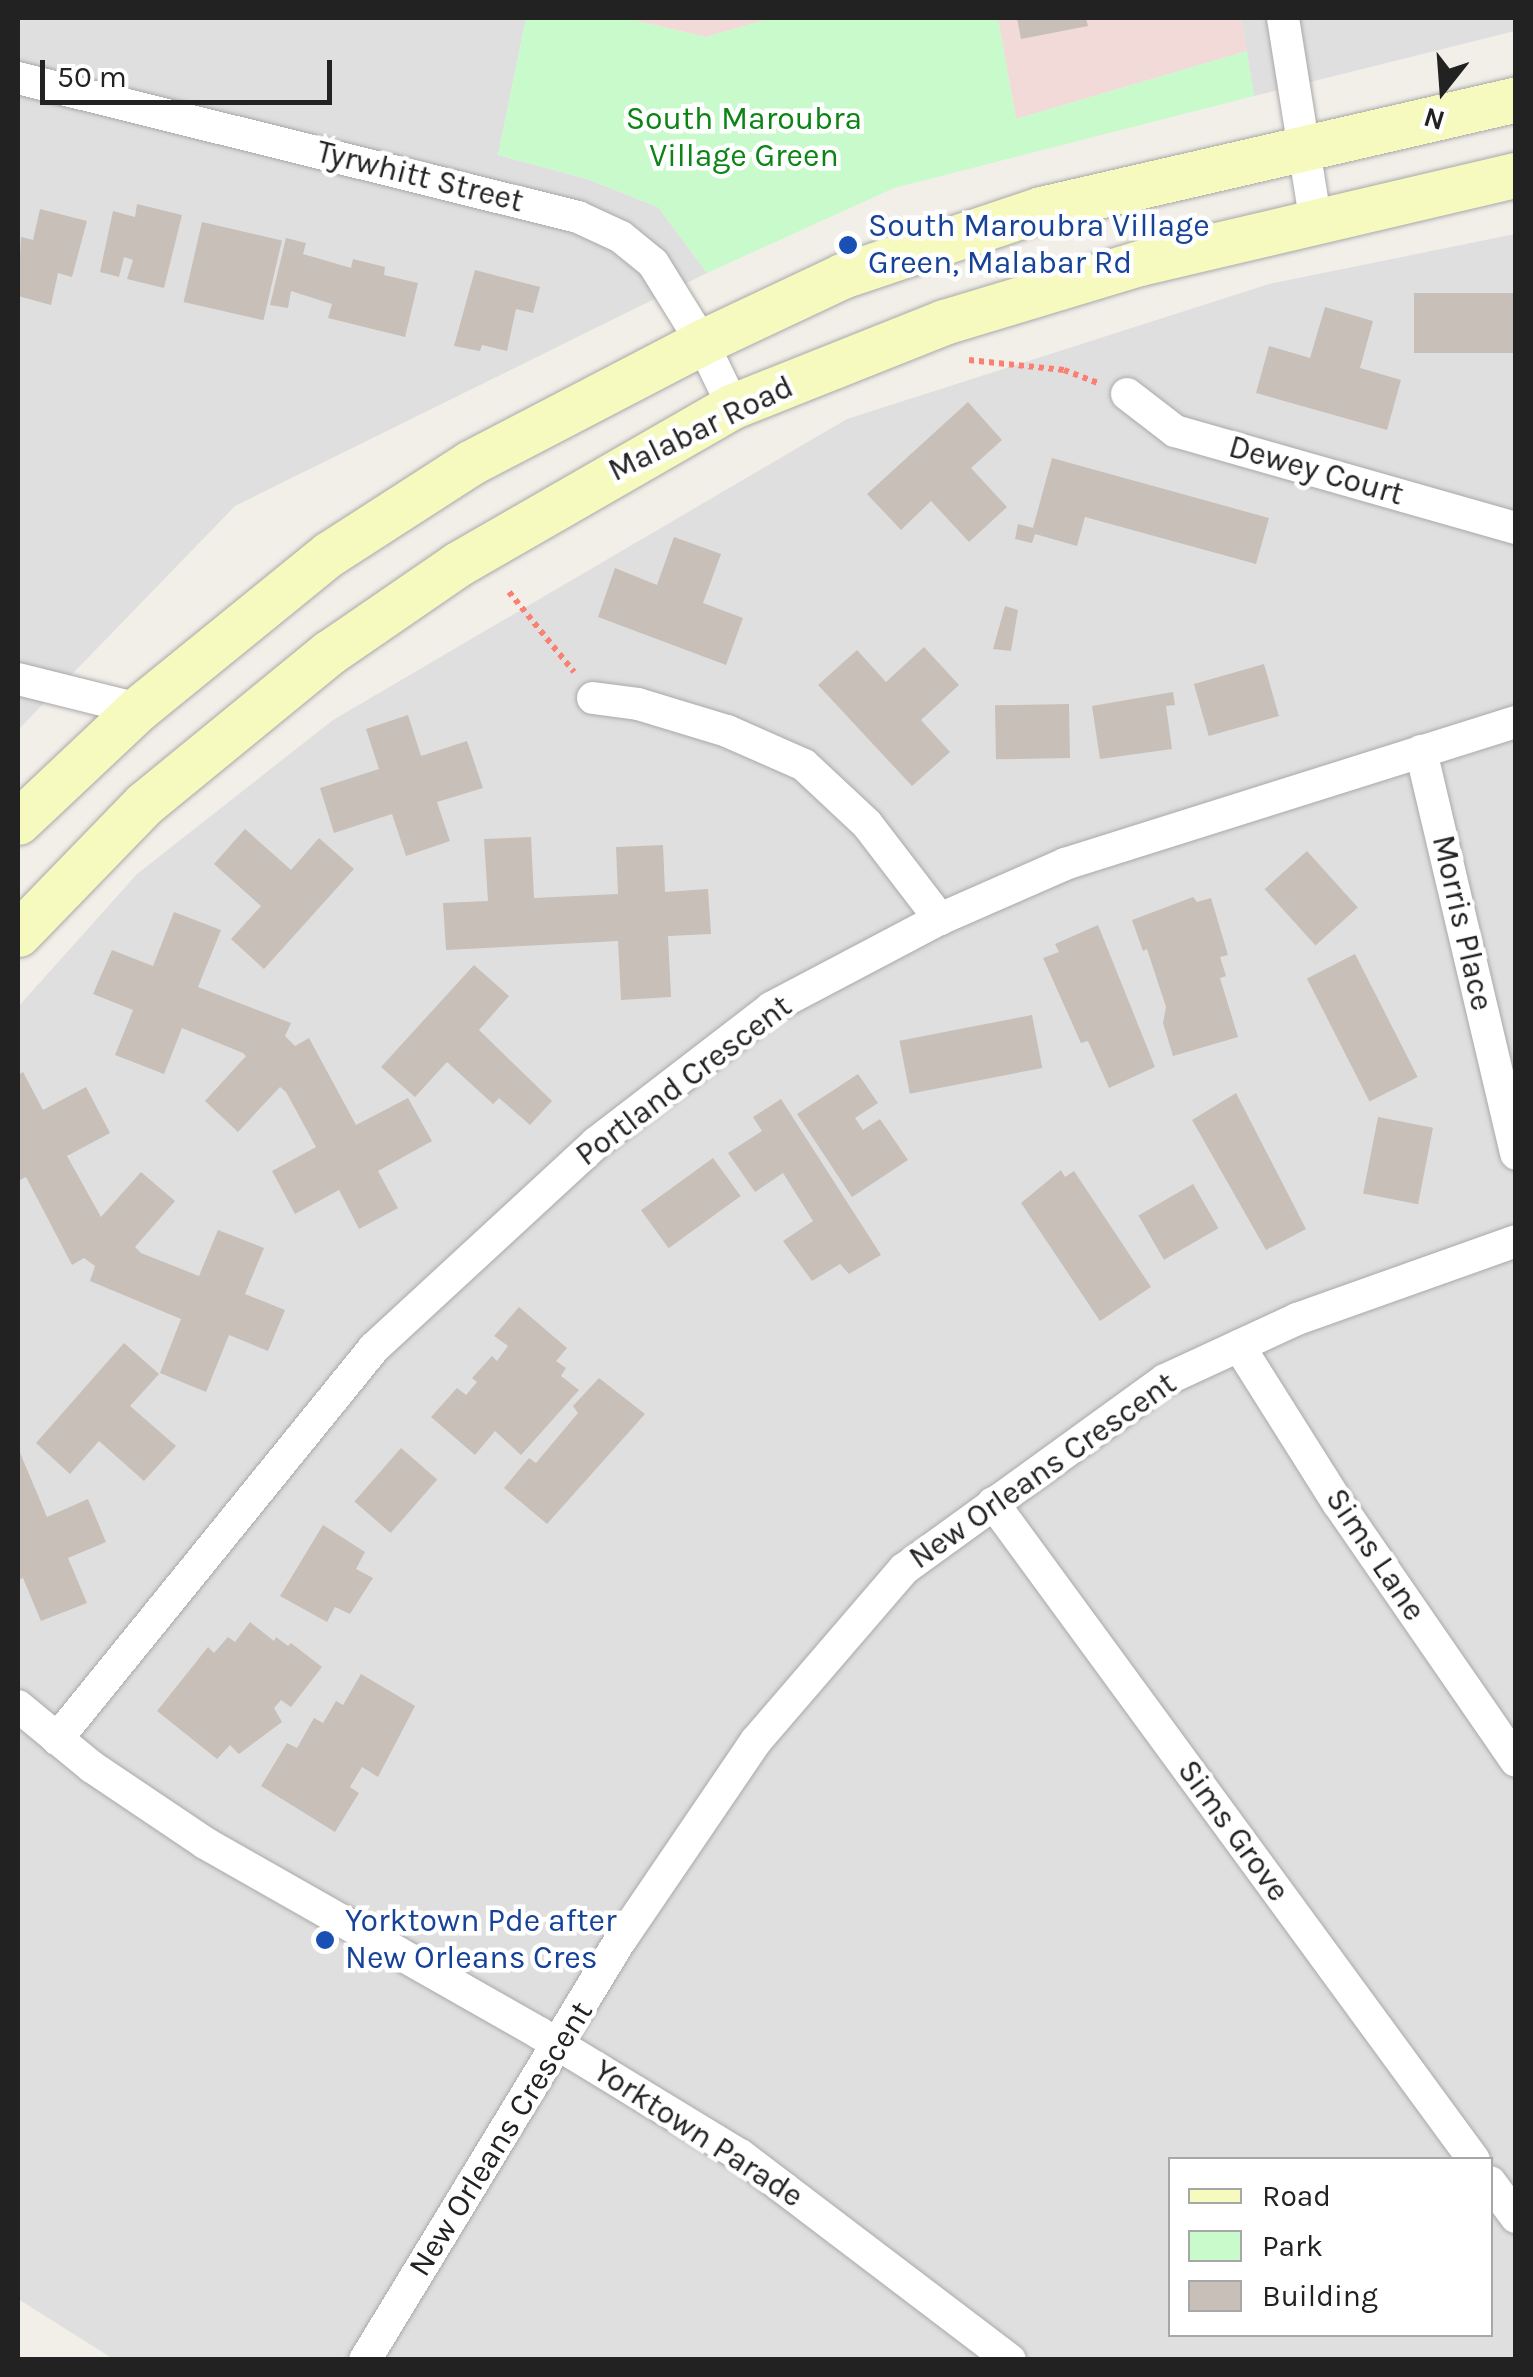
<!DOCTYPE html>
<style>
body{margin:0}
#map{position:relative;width:1533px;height:2377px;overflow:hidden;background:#f2efe9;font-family:Karla,sans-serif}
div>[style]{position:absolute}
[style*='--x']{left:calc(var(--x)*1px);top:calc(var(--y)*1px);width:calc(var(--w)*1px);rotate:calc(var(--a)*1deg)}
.residential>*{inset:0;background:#e0dfdf}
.commercial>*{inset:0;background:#f2dad9}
.park>*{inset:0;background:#c8facc}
.building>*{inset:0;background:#c7bfb8;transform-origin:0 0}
.path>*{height:6px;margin-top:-3px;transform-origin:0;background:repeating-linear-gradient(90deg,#fa8072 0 5px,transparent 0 10px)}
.roads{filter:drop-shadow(0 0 2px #a9a9a9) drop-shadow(0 0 2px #a9a9a9)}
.minor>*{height:32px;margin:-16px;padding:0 16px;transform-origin:16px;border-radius:16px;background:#fff}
.secondary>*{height:45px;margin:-22.5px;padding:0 22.5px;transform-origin:22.5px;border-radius:22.5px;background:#f7fabf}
.dots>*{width:28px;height:28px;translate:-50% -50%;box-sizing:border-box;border:5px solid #fff;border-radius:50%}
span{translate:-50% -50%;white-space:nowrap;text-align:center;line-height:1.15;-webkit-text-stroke:9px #fff;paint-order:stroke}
.park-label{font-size:32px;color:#0c8416}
.street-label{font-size:32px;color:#222}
.transit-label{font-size:32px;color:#164399}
.left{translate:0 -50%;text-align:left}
.frame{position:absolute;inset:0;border:20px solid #222;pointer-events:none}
.legend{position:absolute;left:1168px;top:2157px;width:325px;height:180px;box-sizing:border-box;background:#fff;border:2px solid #a7a7a7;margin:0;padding:12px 18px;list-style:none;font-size:30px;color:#222}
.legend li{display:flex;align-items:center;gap:20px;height:50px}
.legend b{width:50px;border:2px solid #a7a7a7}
.north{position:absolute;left:1393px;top:40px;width:100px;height:100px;-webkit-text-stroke:8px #fff;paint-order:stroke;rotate:197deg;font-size:28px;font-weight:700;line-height:40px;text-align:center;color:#222}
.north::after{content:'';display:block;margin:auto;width:35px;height:45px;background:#222;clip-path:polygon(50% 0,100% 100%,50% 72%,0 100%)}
.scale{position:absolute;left:40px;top:60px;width:292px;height:45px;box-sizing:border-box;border:5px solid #222;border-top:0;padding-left:12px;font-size:30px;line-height:35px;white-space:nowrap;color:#222;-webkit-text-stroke:8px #fff;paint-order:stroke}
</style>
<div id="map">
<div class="residential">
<i style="clip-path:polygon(18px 18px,526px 18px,498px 155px,587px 179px,658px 207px,707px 273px,235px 506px,18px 730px)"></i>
<i style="clip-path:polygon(1241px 18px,1515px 18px,1515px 31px,1254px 96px)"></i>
<i style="clip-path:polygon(evenodd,1515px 234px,1515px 2359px,115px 2360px,18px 2299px,18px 1007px,137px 874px,333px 720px,847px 419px,1269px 284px,1515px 234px,1170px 2160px,1490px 2160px,1490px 2334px,1170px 2334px,1170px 2160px)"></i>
</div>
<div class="commercial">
<i style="clip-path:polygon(624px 18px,772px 18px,706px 37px)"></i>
<i style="clip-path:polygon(998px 18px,1241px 18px,1247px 51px,1016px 119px)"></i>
</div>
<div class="park">
<i style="clip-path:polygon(526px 18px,624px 18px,706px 37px,772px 18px,998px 18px,1016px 119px,1247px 51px,1254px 96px,894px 188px,707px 273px,658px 207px,587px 179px,498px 155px)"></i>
</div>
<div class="building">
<i style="clip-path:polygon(1017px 18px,1086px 18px,1088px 26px,1021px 39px)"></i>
<i style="clip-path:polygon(137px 204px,182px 215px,164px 288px,127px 279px,133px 260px,124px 257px,119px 277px,100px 272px,113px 211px,135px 217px)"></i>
<i style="clip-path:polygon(40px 209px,87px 221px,72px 277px,58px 273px,51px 305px,18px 296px,21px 237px,33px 240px)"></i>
<i style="left:202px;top:222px;width:82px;height:82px;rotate:13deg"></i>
<i style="clip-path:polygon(286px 238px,306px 243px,303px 254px,351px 268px,353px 259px,385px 267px,384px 275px,418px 283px,405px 337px,328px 318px,332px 304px,291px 291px,288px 308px,270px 305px)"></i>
<i style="clip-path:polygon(475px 270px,540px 287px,533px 313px,516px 309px,507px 351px,482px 345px,480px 351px,454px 346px)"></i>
<i style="left:1516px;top:293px;width:60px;height:102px;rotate:90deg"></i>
<i style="clip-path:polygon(1325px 307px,1373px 321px,1360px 368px,1401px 380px,1387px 430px,1256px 393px,1269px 346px,1310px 358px)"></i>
<i style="clip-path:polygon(968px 402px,1002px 440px,971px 468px,1007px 507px,969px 542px,931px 501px,901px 530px,867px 494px)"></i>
<i style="clip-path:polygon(1052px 458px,1269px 518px,1256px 564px,1085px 517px,1077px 546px,1035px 534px,1032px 543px,1015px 539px,1018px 524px,1033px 528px)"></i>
<i style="clip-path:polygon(674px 537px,721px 554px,703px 603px,743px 618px,726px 665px,598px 617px,615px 568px,657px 585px)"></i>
<i style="clip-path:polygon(1005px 606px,1018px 610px,1011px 651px,993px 649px)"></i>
<i style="clip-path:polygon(924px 647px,959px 685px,921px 720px,950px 752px,912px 786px,818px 685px,857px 650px,886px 682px)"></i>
<i style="left:1264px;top:664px;width:54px;height:73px;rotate:74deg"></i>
<i style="clip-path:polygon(1173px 692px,1175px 705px,1166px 706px,1172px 749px,1100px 759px,1092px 706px)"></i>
<i style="left:1069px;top:704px;width:54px;height:74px;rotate:89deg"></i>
<i style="clip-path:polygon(408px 715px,421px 756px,467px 741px,483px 788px,437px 802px,450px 841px,406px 856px,392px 814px,334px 833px,320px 788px,379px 769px,366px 729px)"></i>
<i style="clip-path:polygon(245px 829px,291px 870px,319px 838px,354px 869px,264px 969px,231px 939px,261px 906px,214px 864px)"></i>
<i style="clip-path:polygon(531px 837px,534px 898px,618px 894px,616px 847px,663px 845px,665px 892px,708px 889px,711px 934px,668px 936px,671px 997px,621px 1000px,618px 941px,446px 950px,443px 903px,488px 901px,484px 839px)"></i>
<i style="left:1307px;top:851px;width:76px;height:57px;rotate:48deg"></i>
<i style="clip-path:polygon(1193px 897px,1197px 902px,1211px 898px,1228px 955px,1220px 957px,1226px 976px,1220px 978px,1238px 1037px,1173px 1056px,1163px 1023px,1166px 1007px,1147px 949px,1143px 951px,1132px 920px)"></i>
<i style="clip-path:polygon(174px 912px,221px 930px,198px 987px,291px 1023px,285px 1036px,295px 1046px,309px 1038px,356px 1125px,408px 1098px,432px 1141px,378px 1171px,398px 1208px,359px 1229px,339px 1190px,295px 1214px,272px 1171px,316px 1147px,286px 1092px,280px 1087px,238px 1132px,205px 1101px,246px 1056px,243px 1053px,182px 1028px,164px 1074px,115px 1055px,133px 1010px,93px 994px,112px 950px,153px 966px)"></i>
<i style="clip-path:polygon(1098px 925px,1155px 1067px,1109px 1088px,1088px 1041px,1081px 1043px,1043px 958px,1059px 952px,1055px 944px)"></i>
<i style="left:1355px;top:954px;width:138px;height:54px;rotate:63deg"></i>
<i style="clip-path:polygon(474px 965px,509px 996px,479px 1030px,552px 1101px,530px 1125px,499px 1098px,493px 1104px,447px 1062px,415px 1097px,381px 1067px)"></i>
<i style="left:1032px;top:1015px;width:54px;height:135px;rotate:79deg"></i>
<i style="clip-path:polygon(23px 1072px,43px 1110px,86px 1087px,110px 1133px,67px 1156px,101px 1217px,141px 1172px,175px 1201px,135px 1247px,141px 1253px,199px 1276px,218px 1230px,264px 1248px,245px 1294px,285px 1310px,268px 1351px,229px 1335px,206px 1392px,160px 1373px,181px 1319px,90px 1281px,95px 1266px,84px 1258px,72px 1265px,26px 1177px,18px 1181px,18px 1075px)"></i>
<i style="clip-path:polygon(858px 1074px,878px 1103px,855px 1118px,863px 1130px,880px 1119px,908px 1160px,852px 1197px,797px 1114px)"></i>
<i style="clip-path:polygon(1236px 1093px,1306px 1229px,1266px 1250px,1192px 1120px)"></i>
<i style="clip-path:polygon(781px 1099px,881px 1255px,849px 1274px,840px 1264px,812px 1281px,783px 1241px,813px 1221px,783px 1173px,755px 1192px,728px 1153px,762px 1131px,753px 1117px)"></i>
<i style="left:1378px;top:1117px;width:56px;height:78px;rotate:11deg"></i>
<i style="left:713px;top:1158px;width:47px;height:89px;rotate:54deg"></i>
<i style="clip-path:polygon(1061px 1170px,1065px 1177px,1074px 1171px,1151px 1287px,1100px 1321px,1021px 1203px)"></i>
<i style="left:1193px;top:1184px;width:51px;height:63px;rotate:60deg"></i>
<i style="clip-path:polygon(519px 1307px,567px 1348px,556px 1361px,566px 1368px,561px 1376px,579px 1390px,521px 1455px,495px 1431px,475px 1455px,431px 1417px,457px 1388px,466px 1395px,477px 1382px,472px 1378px,492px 1356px,497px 1361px,508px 1346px,494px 1336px)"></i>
<i style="clip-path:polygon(124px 1343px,159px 1374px,130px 1406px,176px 1446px,144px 1481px,99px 1441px,70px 1474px,36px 1443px)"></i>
<i style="clip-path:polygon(599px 1378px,645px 1414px,547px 1524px,504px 1488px,529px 1458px,536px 1463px,578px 1413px,573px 1406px)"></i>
<i style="clip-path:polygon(18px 1448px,47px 1517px,88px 1499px,106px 1542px,68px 1558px,87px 1603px,41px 1621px,23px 1578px,18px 1580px)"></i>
<i style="left:401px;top:1448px;width:48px;height:71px;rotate:41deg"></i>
<i style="clip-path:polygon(323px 1525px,365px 1552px,356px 1569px,373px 1578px,350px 1614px,335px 1607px,327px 1622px,280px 1596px)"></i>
<i style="clip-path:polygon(250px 1622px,274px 1641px,276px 1637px,288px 1646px,291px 1643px,322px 1667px,291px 1707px,281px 1700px,274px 1708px,282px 1722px,239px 1754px,230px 1745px,217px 1759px,157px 1711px,208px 1647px,214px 1653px,228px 1637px,235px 1642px)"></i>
<i style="clip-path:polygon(361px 1674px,415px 1706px,378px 1777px,362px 1767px,350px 1787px,359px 1793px,335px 1832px,261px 1786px,287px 1743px,297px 1748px,314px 1718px,323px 1723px,336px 1701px,343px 1705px)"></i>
</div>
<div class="path">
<i style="--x:969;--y:360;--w:96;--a:6"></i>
<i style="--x:1064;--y:370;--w:36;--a:21"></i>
<i style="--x:509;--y:592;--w:103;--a:50.9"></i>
</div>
<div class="roads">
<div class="minor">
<i style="--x:1283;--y:18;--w:203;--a:80.9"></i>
<i style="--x:18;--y:78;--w:577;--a:13.94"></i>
<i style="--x:578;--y:217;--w:47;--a:24.9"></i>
<i style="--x:621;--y:237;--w:41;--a:39.1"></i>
<i style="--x:653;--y:263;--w:93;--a:58.2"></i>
<i style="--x:702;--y:342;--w:71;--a:64.2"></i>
<i style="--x:1127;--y:394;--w:61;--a:37.6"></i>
<i style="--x:1175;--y:431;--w:355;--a:15.9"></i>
<i style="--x:18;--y:679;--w:124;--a:14"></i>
<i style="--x:593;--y:698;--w:45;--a:7.6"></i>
<i style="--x:638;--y:704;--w:93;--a:16.9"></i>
<i style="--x:727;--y:731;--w:84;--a:23.8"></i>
<i style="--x:804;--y:765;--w:86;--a:43.1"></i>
<i style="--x:867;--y:824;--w:120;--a:52.5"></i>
<i style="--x:1421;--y:751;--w:414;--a:76.7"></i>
<i style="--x:1239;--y:1346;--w:186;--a:57.8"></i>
<i style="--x:1338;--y:1503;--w:313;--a:55.4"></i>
<i style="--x:993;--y:1503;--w:814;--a:53.79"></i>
<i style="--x:18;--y:1706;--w:96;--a:39.5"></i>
<i style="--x:92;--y:1767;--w:136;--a:33.9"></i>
<i style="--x:205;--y:1843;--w:384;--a:29.6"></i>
<i style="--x:539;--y:2033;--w:235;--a:31.3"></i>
<i style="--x:740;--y:2155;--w:339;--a:37.2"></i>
<i style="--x:57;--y:1739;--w:503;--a:-50.97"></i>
<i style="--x:374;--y:1348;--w:302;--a:-42.7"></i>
<i style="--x:596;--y:1143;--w:221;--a:-37.6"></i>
<i style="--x:771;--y:1008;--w:191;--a:-27.8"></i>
<i style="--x:940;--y:919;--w:137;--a:-23.7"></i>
<i style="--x:1065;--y:864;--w:473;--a:-17.5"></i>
<i style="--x:1490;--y:2182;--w:44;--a:53.4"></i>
<i style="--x:365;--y:2360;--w:494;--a:-58.7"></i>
<i style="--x:622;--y:1938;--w:238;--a:-55.8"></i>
<i style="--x:756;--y:1741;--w:227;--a:-49.3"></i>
<i style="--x:904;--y:1569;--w:322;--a:-35.9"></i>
<i style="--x:1165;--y:1380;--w:145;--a:-24.8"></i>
<i style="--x:1297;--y:1319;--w:232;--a:-19.6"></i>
</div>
<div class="secondary">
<i style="--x:18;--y:822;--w:165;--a:-43.3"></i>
<i style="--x:138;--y:709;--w:246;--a:-39.1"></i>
<i style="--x:329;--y:554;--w:168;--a:-32.8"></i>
<i style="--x:470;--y:463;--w:262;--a:-27.5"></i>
<i style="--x:702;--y:342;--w:155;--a:-25.2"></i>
<i style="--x:842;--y:276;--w:210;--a:-18.6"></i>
<i style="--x:1041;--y:209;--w:488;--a:-13"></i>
<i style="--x:18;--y:934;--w:181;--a:-45.9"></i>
<i style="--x:144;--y:804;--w:240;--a:-39.3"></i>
<i style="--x:330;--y:652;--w:155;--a:-34.5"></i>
<i style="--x:458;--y:564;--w:317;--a:-29.9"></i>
<i style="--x:733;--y:406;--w:227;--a:-21.7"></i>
<i style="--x:944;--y:322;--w:205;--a:-16.8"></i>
<i style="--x:1140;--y:263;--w:386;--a:-13.2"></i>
</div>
</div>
<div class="dots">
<i style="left:848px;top:245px;background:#1a4fb4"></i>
<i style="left:325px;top:1940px;background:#1a4fb4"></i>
</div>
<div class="park-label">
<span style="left:744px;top:138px">South Maroubra<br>Village Green</span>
</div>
<div class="street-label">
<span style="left:420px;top:177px;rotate:14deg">Tyrwhitt Street</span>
<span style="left:701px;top:429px;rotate:-26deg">Malabar Road</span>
<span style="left:1316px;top:471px;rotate:16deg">Dewey Court</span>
<span style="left:1462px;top:923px;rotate:77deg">Morris Place</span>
<span style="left:684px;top:1081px;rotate:-37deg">Portland Crescent</span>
<span style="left:1043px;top:1471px;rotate:-35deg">New Orleans Crescent</span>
<span style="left:1375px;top:1555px;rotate:56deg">Sims Lane</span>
<span style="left:1233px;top:1831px;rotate:54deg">Sims Grove</span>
<span style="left:698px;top:2134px;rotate:33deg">Yorktown Parade</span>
<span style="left:501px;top:2139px;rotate:-58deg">New Orleans Crescent</span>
</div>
<div class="transit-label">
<span class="left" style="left:868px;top:245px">South Maroubra Village<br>Green, Malabar Rd</span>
<span class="left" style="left:345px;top:1940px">Yorktown Pde after<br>New Orleans Cres</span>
</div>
<div class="frame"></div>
<ul class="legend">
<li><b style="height:12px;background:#f7fabf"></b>Road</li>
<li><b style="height:28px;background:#c8facc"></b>Park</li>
<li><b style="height:28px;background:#c7bfb8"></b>Building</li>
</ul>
<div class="north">N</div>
<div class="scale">50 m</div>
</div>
